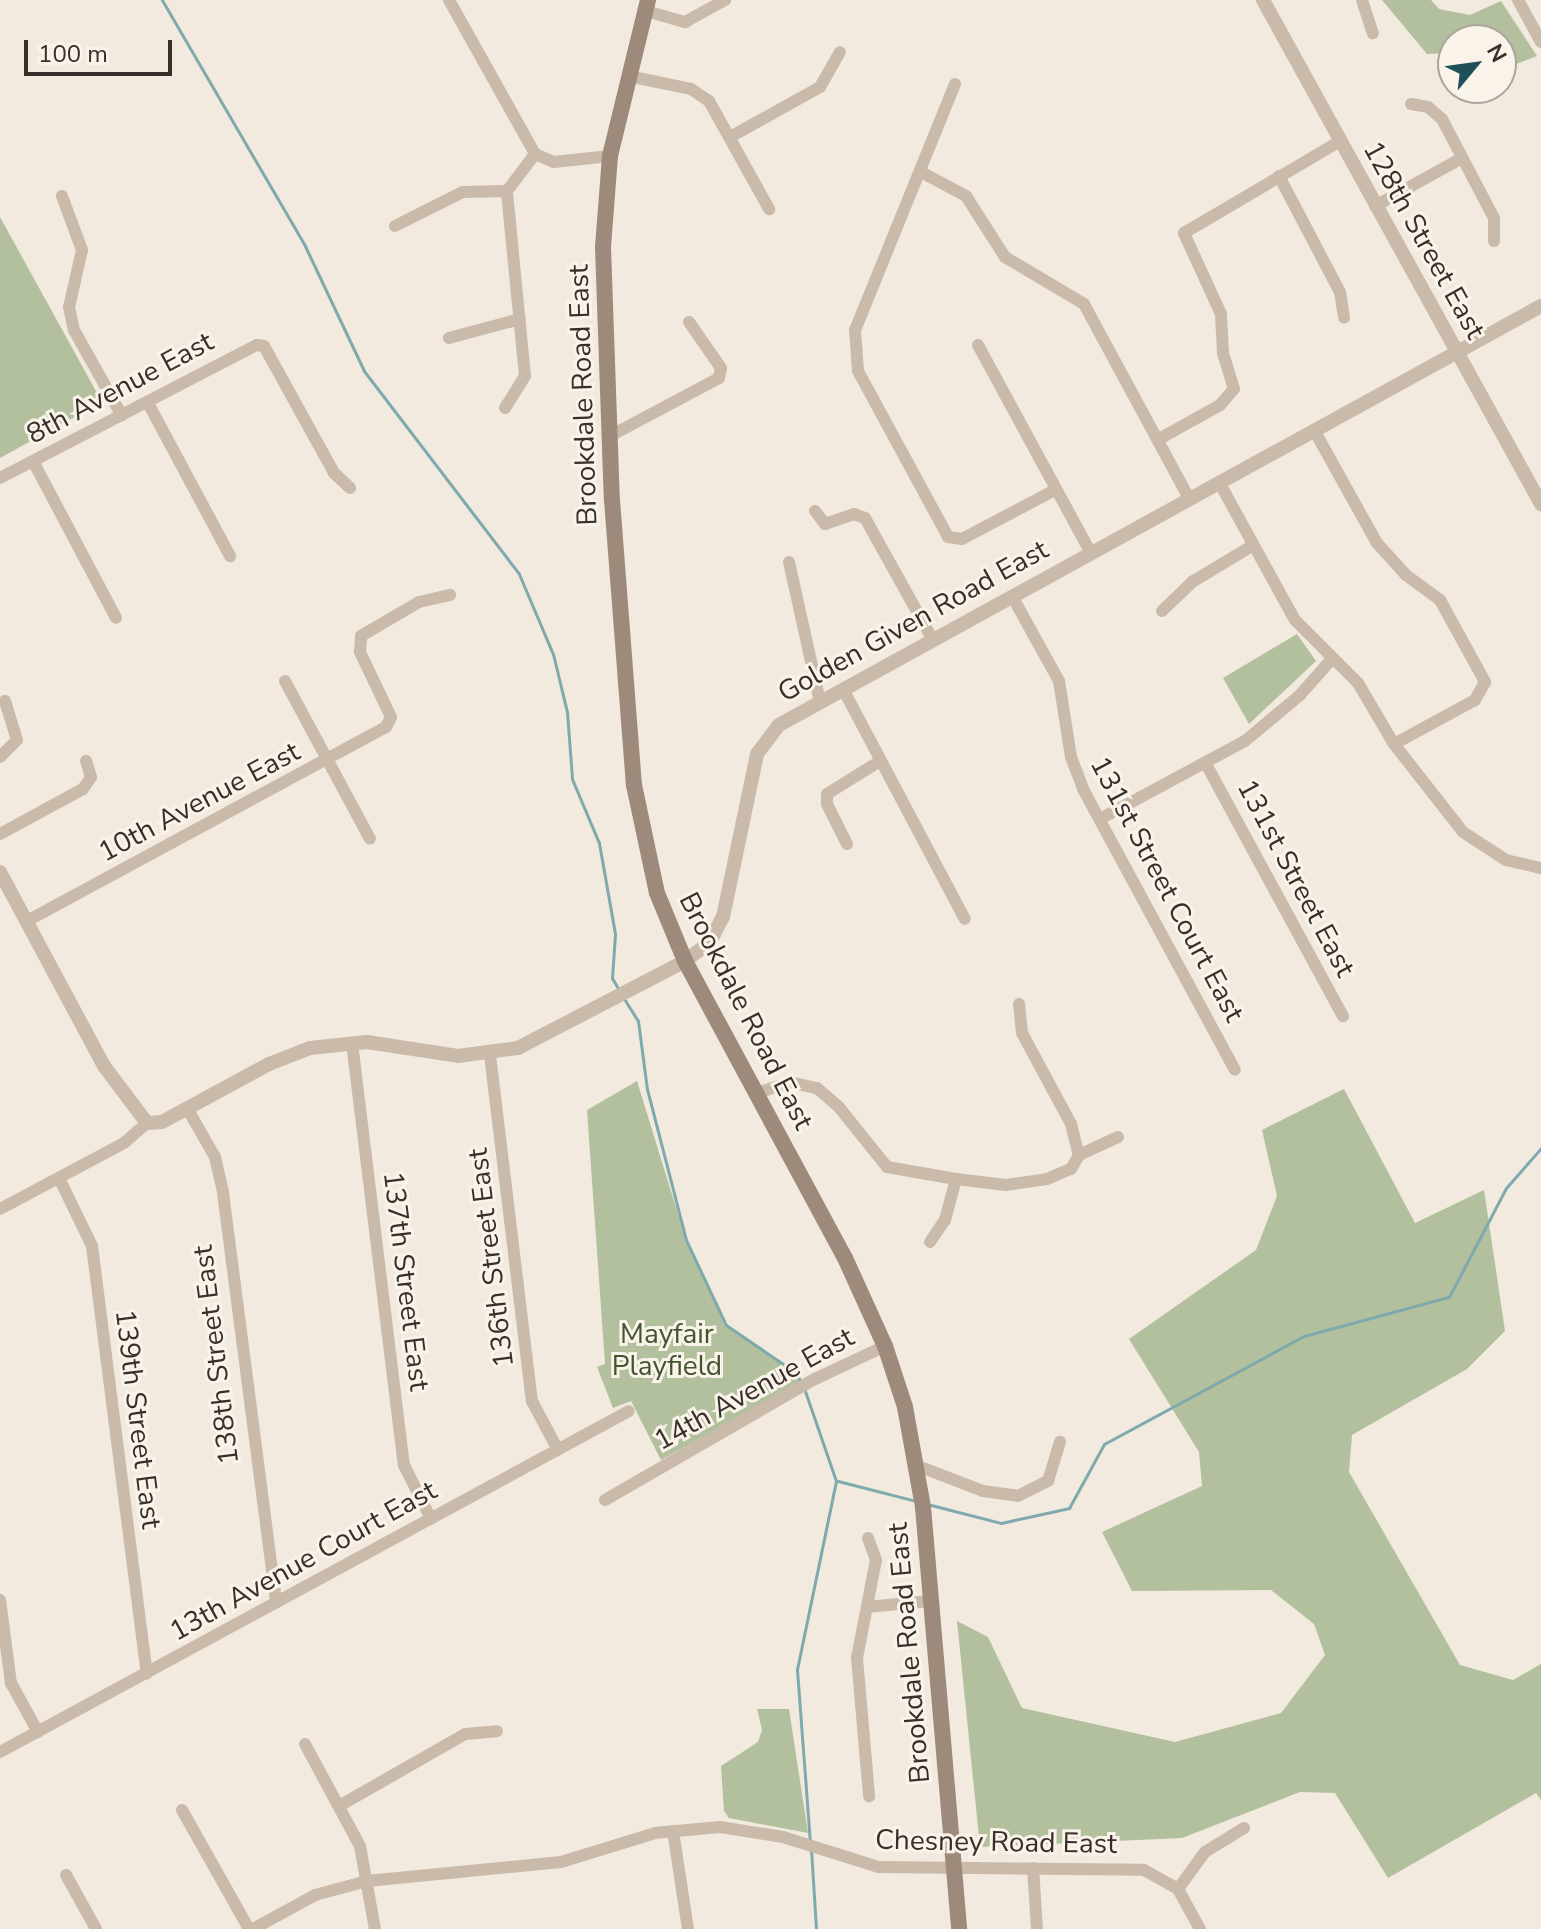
<!DOCTYPE html>
<style>
body{margin:0}
#map{position:relative;width:1541px;height:1929px;overflow:hidden;background:#f2eade;font-family:"Nunito Sans",sans-serif}
div>[style]{position:absolute}
[style*='--x']{left:calc(var(--x)*1px);top:calc(var(--y)*1px);width:calc(var(--w)*1px);rotate:calc(var(--a)*1deg)}
.green>*{inset:0;background:#b3c09e}
.stream>*{height:3px;margin:-1.5px;padding:0 1.5px;transform-origin:1.5px;border-radius:1.5px;background:#7ea9ad}
.minor>*{height:12px;margin:-6px;padding:0 6px;transform-origin:6px;border-radius:6px;background:#c9baaa}
.tertiary>*{height:14px;margin:-7px;padding:0 7px;transform-origin:7px;border-radius:7px;background:#c9baaa}
.secondary>*{height:16px;margin:-8px;padding:0 8px;transform-origin:8px;border-radius:8px;background:#9d8a7b}
span{translate:-50% -50%;white-space:nowrap;text-align:center;line-height:1.15;-webkit-text-stroke:6px #f9f3ea;paint-order:stroke}
.street-label{font-size:28px;color:#372f29}
.park-label{font-size:28px;color:#44542e}
.north{position:absolute;left:1437px;top:24px;width:80px;height:80px;box-sizing:border-box;background:#f9f3ea;border:2px solid #aba59d;border-radius:50%;rotate:61deg;font-size:22px;font-weight:700;line-height:32px;text-align:center;color:#372f29}
.north::after{content:'';display:block;margin:auto;width:28px;height:36px;background:#205057;clip-path:polygon(50% 0,100% 100%,50% 72%,0 100%)}
.scale{position:absolute;left:24px;top:40px;width:148px;height:36px;box-sizing:border-box;border:4px solid #372f29;border-top:0;padding-left:10px;font-size:24px;line-height:28px;white-space:nowrap;color:#372f29;-webkit-text-stroke:6px #f9f3ea;paint-order:stroke}
</style>
<div id="map">
<div class="green">
<i style="clip-path:polygon(1382px 0,1431px 0,1439px 9px,1470px 15px,1501px 1px,1537px 56px,1501px 70px,1501px 40px,1453px 40px,1453px 53px,1427px 54px)"></i>
<i style="clip-path:polygon(0 217px,102px 402px,0 458px)"></i>
<i style="clip-path:polygon(1297px 634px,1316px 661px,1249px 724px,1223px 678px)"></i>
<i style="clip-path:polygon(637px 1081px,686px 1240px,726px 1324px,796px 1373px,801px 1383px,661px 1460px,631px 1401px,613px 1408px,597px 1367px,605px 1364px,587px 1110px)"></i>
<i style="clip-path:polygon(1344px 1089px,1415px 1223px,1484px 1190px,1505px 1331px,1467px 1369px,1352px 1435px,1349px 1472px,1460px 1665px,1513px 1680px,1541px 1664px,1541px 1800px,1536px 1793px,1388px 1878px,1335px 1793px,1300px 1792px,1182px 1838px,980px 1847px,957px 1621px,988px 1637px,1022px 1708px,1175px 1742px,1281px 1713px,1325px 1655px,1314px 1624px,1271px 1590px,1132px 1591px,1102px 1532px,1202px 1486px,1199px 1452px,1129px 1339px,1256px 1250px,1277px 1196px,1262px 1130px)"></i>
<i style="clip-path:polygon(757px 1709px,789px 1709px,808px 1833px,729px 1818px,724px 1811px,721px 1766px,758px 1742px,762px 1730px)"></i>
</div>
<div class="stream">
<i style="--x:162;--y:0;--w:285;--a:59.8"></i>
<i style="--x:305;--y:246;--w:138;--a:64.7"></i>
<i style="--x:364;--y:371;--w:255;--a:52.6"></i>
<i style="--x:519;--y:574;--w:87;--a:67"></i>
<i style="--x:553;--y:654;--w:60;--a:76.4"></i>
<i style="--x:567;--y:712;--w:67;--a:85.7"></i>
<i style="--x:572;--y:779;--w:69;--a:67.1"></i>
<i style="--x:599;--y:843;--w:92;--a:80"></i>
<i style="--x:615;--y:934;--w:44;--a:93.9"></i>
<i style="--x:612;--y:978;--w:14;--a:60"></i>
<i style="--x:623;--y:997;--w:28;--a:58"></i>
<i style="--x:638;--y:1021;--w:69;--a:82.5"></i>
<i style="--x:647;--y:1089;--w:156;--a:75.5"></i>
<i style="--x:686;--y:1240;--w:94;--a:64.8"></i>
<i style="--x:726;--y:1325;--w:85;--a:34.4"></i>
<i style="--x:796;--y:1373;--w:13;--a:61"></i>
<i style="--x:805;--y:1391;--w:95;--a:71"></i>
<i style="--x:836;--y:1481;--w:193;--a:101.7"></i>
<i style="--x:797;--y:1670;--w:171;--a:85.7"></i>
<i style="--x:838;--y:1481;--w:81;--a:14.4"></i>
<i style="--x:927;--y:1504;--w:76;--a:14.4"></i>
<i style="--x:1001;--y:1523;--w:70;--a:-12.4"></i>
<i style="--x:1069;--y:1508;--w:73;--a:-61.3"></i>
<i style="--x:1104;--y:1444;--w:227;--a:-28.4"></i>
<i style="--x:1304;--y:1336;--w:150;--a:-15.1"></i>
<i style="--x:1449;--y:1297;--w:123;--a:-62.4"></i>
<i style="--x:1506;--y:1188;--w:53;--a:-48.8"></i>
<i style="--x:811;--y:1849;--w:80;--a:86.4"></i>
</div>
<div class="minor">
<i style="--x:449;--y:0;--w:176;--a:60.8"></i>
<i style="--x:535;--y:154;--w:21;--a:23"></i>
<i style="--x:554;--y:162;--w:56;--a:-6.1"></i>
<i style="--x:1362;--y:0;--w:35;--a:72"></i>
<i style="--x:1518;--y:0;--w:48;--a:61.3"></i>
<i style="--x:646;--y:11;--w:41;--a:15.8"></i>
<i style="--x:685;--y:22;--w:46;--a:-28.8"></i>
<i style="--x:628;--y:76;--w:64;--a:11.7"></i>
<i style="--x:691;--y:89;--w:22;--a:34"></i>
<i style="--x:709;--y:101;--w:124;--a:60.9"></i>
<i style="--x:955;--y:84;--w:266;--a:112.1"></i>
<i style="--x:855;--y:330;--w:41;--a:85.8"></i>
<i style="--x:858;--y:371;--w:189;--a:61.5"></i>
<i style="--x:948;--y:537;--w:14;--a:8"></i>
<i style="--x:962;--y:539;--w:105;--a:-27.8"></i>
<i style="--x:1411;--y:104;--w:17;--a:10"></i>
<i style="--x:1428;--y:107;--w:18;--a:41"></i>
<i style="--x:1442;--y:119;--w:112;--a:62.3"></i>
<i style="--x:1494;--y:218;--w:23;--a:90"></i>
<i style="--x:732;--y:136;--w:101;--a:-29.1"></i>
<i style="--x:820;--y:87;--w:40;--a:-60.3"></i>
<i style="--x:921;--y:172;--w:51;--a:28.1"></i>
<i style="--x:966;--y:196;--w:72;--a:57.4"></i>
<i style="--x:1005;--y:257;--w:92;--a:30.7"></i>
<i style="--x:1084;--y:304;--w:221;--a:61.6"></i>
<i style="--x:1279;--y:176;--w:131;--a:62.3"></i>
<i style="--x:1340;--y:292;--w:26;--a:81"></i>
<i style="--x:507;--y:191;--w:46;--a:-52.9"></i>
<i style="--x:62;--y:196;--w:58;--a:69.7"></i>
<i style="--x:82;--y:250;--w:58;--a:102.8"></i>
<i style="--x:69;--y:307;--w:24;--a:78"></i>
<i style="--x:74;--y:330;--w:98;--a:60.8"></i>
<i style="--x:1375;--y:206;--w:99;--a:-28.9"></i>
<i style="--x:395;--y:226;--w:76;--a:-26.6"></i>
<i style="--x:463;--y:192;--w:44;--a:-1.3"></i>
<i style="--x:449;--y:338;--w:73;--a:-15"></i>
<i style="--x:978;--y:345;--w:237;--a:61.5"></i>
<i style="--x:148;--y:403;--w:174;--a:61.8"></i>
<i style="--x:505;--y:408;--w:38;--a:-58"></i>
<i style="--x:525;--y:376;--w:186;--a:-95.6"></i>
<i style="--x:1314;--y:430;--w:129;--a:60.9"></i>
<i style="--x:1377;--y:543;--w:43;--a:47.8"></i>
<i style="--x:1406;--y:575;--w:42;--a:36.3"></i>
<i style="--x:1440;--y:600;--w:94;--a:61.2"></i>
<i style="--x:1485;--y:682;--w:21;--a:119"></i>
<i style="--x:1475;--y:700;--w:92;--a:151.5"></i>
<i style="--x:610;--y:436;--w:123;--a:-28"></i>
<i style="--x:719;--y:378;--w:10;--a:-79"></i>
<i style="--x:721;--y:368;--w:56;--a:-124.8"></i>
<i style="--x:1159;--y:439;--w:70;--a:-29.1"></i>
<i style="--x:1220;--y:405;--w:21;--a:-49"></i>
<i style="--x:1234;--y:389;--w:38;--a:-107"></i>
<i style="--x:1223;--y:353;--w:39;--a:-93"></i>
<i style="--x:1221;--y:314;--w:89;--a:-114.6"></i>
<i style="--x:1184;--y:233;--w:181;--a:-30.5"></i>
<i style="--x:34;--y:463;--w:175;--a:62.1"></i>
<i style="--x:0;--y:478;--w:289;--a:-27.4"></i>
<i style="--x:257;--y:345;--w:7;--a:8"></i>
<i style="--x:264;--y:346;--w:145;--a:61.1"></i>
<i style="--x:334;--y:473;--w:22;--a:43"></i>
<i style="--x:1219;--y:482;--w:158;--a:61.2"></i>
<i style="--x:1295;--y:620;--w:89;--a:45"></i>
<i style="--x:1358;--y:683;--w:71;--a:59.5"></i>
<i style="--x:1394;--y:744;--w:112;--a:51.9"></i>
<i style="--x:1463;--y:832;--w:51;--a:33.1"></i>
<i style="--x:1506;--y:860;--w:36;--a:13"></i>
<i style="--x:815;--y:511;--w:16;--a:52"></i>
<i style="--x:825;--y:524;--w:31;--a:-19"></i>
<i style="--x:854;--y:514;--w:12;--a:20"></i>
<i style="--x:865;--y:518;--w:140;--a:60.9"></i>
<i style="--x:789;--y:562;--w:143;--a:77.5"></i>
<i style="--x:1012;--y:596;--w:97;--a:61.1"></i>
<i style="--x:1059;--y:681;--w:77;--a:81"></i>
<i style="--x:1071;--y:757;--w:34;--a:69"></i>
<i style="--x:1083;--y:789;--w:319;--a:61.6"></i>
<i style="--x:1162;--y:611;--w:42;--a:-44"></i>
<i style="--x:1192;--y:582;--w:70;--a:-31"></i>
<i style="--x:285;--y:681;--w:179;--a:61.7"></i>
<i style="--x:843;--y:689;--w:260;--a:62.1"></i>
<i style="--x:0;--y:757;--w:24;--a:-45"></i>
<i style="--x:17;--y:740;--w:41;--a:-107.1"></i>
<i style="--x:1206;--y:764;--w:287;--a:61.5"></i>
<i style="--x:1100;--y:819;--w:165;--a:-28.3"></i>
<i style="--x:1245;--y:741;--w:72;--a:-39.9"></i>
<i style="--x:1300;--y:695;--w:47;--a:-48.5"></i>
<i style="--x:0;--y:834;--w:94;--a:-28.5"></i>
<i style="--x:83;--y:789;--w:14;--a:-56"></i>
<i style="--x:91;--y:777;--w:17;--a:-107"></i>
<i style="--x:847;--y:844;--w:45;--a:-116.6"></i>
<i style="--x:827;--y:804;--w:10;--a:-90"></i>
<i style="--x:827;--y:794;--w:62;--a:-31.9"></i>
<i style="--x:27;--y:921;--w:408;--a:-28.4"></i>
<i style="--x:386;--y:727;--w:11;--a:-63"></i>
<i style="--x:391;--y:717;--w:72;--a:-115.5"></i>
<i style="--x:360;--y:652;--w:16;--a:-86"></i>
<i style="--x:361;--y:636;--w:67;--a:-30.4"></i>
<i style="--x:419;--y:602;--w:32;--a:-13"></i>
<i style="--x:1019;--y:1004;--w:29;--a:84"></i>
<i style="--x:1022;--y:1033;--w:103;--a:61.7"></i>
<i style="--x:1071;--y:1124;--w:32;--a:76"></i>
<i style="--x:352;--y:1043;--w:425;--a:83"></i>
<i style="--x:404;--y:1465;--w:60;--a:63.4"></i>
<i style="--x:490;--y:1055;--w:349;--a:83.1"></i>
<i style="--x:532;--y:1401;--w:55;--a:62"></i>
<i style="--x:757;--y:1093;--w:35;--a:-18"></i>
<i style="--x:790;--y:1082;--w:28;--a:13"></i>
<i style="--x:817;--y:1088;--w:28;--a:41"></i>
<i style="--x:838;--y:1106;--w:78;--a:51.2"></i>
<i style="--x:887;--y:1167;--w:70;--a:9.9"></i>
<i style="--x:956;--y:1179;--w:50;--a:6.8"></i>
<i style="--x:1006;--y:1185;--w:41;--a:-8.3"></i>
<i style="--x:1047;--y:1179;--w:26;--a:-23"></i>
<i style="--x:1071;--y:1169;--w:16;--a:-60"></i>
<i style="--x:1079;--y:1155;--w:43;--a:-24.8"></i>
<i style="--x:187;--y:1108;--w:56;--a:60.3"></i>
<i style="--x:215;--y:1157;--w:37;--a:77"></i>
<i style="--x:223;--y:1193;--w:413;--a:82.6"></i>
<i style="--x:59;--y:1178;--w:76;--a:64.1"></i>
<i style="--x:92;--y:1246;--w:431;--a:82.7"></i>
<i style="--x:0;--y:1209;--w:140;--a:-28"></i>
<i style="--x:124;--y:1143;--w:30;--a:-41"></i>
<i style="--x:930;--y:1242;--w:27;--a:-56"></i>
<i style="--x:945;--y:1220;--w:42;--a:-75"></i>
<i style="--x:918;--y:1466;--w:70;--a:21"></i>
<i style="--x:983;--y:1491;--w:35;--a:8"></i>
<i style="--x:1018;--y:1496;--w:34;--a:-27"></i>
<i style="--x:1048;--y:1481;--w:41;--a:-72.9"></i>
<i style="--x:605;--y:1500;--w:242;--a:-30"></i>
<i style="--x:815;--y:1379;--w:77;--a:-25.2"></i>
<i style="--x:868;--y:1538;--w:23;--a:70"></i>
<i style="--x:876;--y:1560;--w:100;--a:101"></i>
<i style="--x:857;--y:1658;--w:139;--a:85"></i>
<i style="--x:0;--y:1600;--w:84;--a:82.5"></i>
<i style="--x:11;--y:1683;--w:56;--a:61.1"></i>
<i style="--x:867;--y:1607;--w:63;--a:-5.4"></i>
<i style="--x:305;--y:1744;--w:116;--a:61.7"></i>
<i style="--x:360;--y:1846;--w:84;--a:79.8"></i>
<i style="--x:0;--y:1752;--w:715;--a:-28.46"></i>
<i style="--x:339;--y:1806;--w:145;--a:-29.7"></i>
<i style="--x:465;--y:1734;--w:32;--a:-5"></i>
<i style="--x:182;--y:1810;--w:137;--a:60.6"></i>
<i style="--x:673;--y:1831;--w:99;--a:81.3"></i>
<i style="--x:1033;--y:1868;--w:61;--a:86.2"></i>
<i style="--x:66;--y:1875;--w:62;--a:60.9"></i>
<i style="--x:1178;--y:1889;--w:46;--a:-53.9"></i>
<i style="--x:1205;--y:1852;--w:46;--a:-31.6"></i>
<i style="--x:253;--y:1929;--w:71;--a:-28.7"></i>
<i style="--x:315;--y:1895;--w:54;--a:-15.1"></i>
<i style="--x:367;--y:1881;--w:195;--a:-5.6"></i>
<i style="--x:561;--y:1862;--w:98;--a:-17.1"></i>
<i style="--x:655;--y:1833;--w:65;--a:-5.3"></i>
<i style="--x:720;--y:1827;--w:64;--a:9"></i>
<i style="--x:783;--y:1837;--w:101;--a:17.4"></i>
<i style="--x:879;--y:1867;--w:265;--a:0.6"></i>
<i style="--x:1144;--y:1870;--w:39;--a:29"></i>
<i style="--x:1178;--y:1889;--w:46;--a:61.2"></i>
</div>
<div class="tertiary">
<i style="--x:1263;--y:0;--w:576;--a:61.12"></i>
<i style="--x:0;--y:872;--w:220;--a:61.8"></i>
<i style="--x:104;--y:1066;--w:71;--a:53"></i>
<i style="--x:147;--y:1123;--w:15;--a:-4"></i>
<i style="--x:162;--y:1122;--w:122;--a:-28.5"></i>
<i style="--x:269;--y:1064;--w:44;--a:-21.3"></i>
<i style="--x:310;--y:1048;--w:57;--a:-6"></i>
<i style="--x:367;--y:1042;--w:92;--a:8.7"></i>
<i style="--x:458;--y:1056;--w:61;--a:-7.6"></i>
<i style="--x:518;--y:1048;--w:188;--a:-27.5"></i>
<i style="--x:685;--y:961;--w:31;--a:-37"></i>
<i style="--x:710;--y:942;--w:28;--a:-63"></i>
<i style="--x:723;--y:917;--w:167;--a:-78.2"></i>
<i style="--x:757;--y:754;--w:36;--a:-53"></i>
<i style="--x:779;--y:725;--w:870;--a:-28.81"></i>
</div>
<div class="secondary">
<i style="--x:648;--y:0;--w:161;--a:103.7"></i>
<i style="--x:610;--y:156;--w:91;--a:94.4"></i>
<i style="--x:603;--y:247;--w:253;--a:88"></i>
<i style="--x:612;--y:500;--w:286;--a:85.6"></i>
<i style="--x:634;--y:785;--w:110;--a:78"></i>
<i style="--x:657;--y:893;--w:74;--a:67.6"></i>
<i style="--x:685;--y:961;--w:337;--a:61.7"></i>
<i style="--x:845;--y:1258;--w:97;--a:65.6"></i>
<i style="--x:885;--y:1346;--w:64;--a:71.8"></i>
<i style="--x:905;--y:1407;--w:102;--a:79.8"></i>
<i style="--x:923;--y:1507;--w:424;--a:85.1"></i>
</div>
<div class="street-label">
<span style="left:1424px;top:240px;rotate:61deg">128th Street East</span>
<span style="left:120px;top:388px;rotate:-28deg">8th Avenue East</span>
<span style="left:583px;top:395px;rotate:-92deg">Brookdale Road East</span>
<span style="left:913px;top:621px;rotate:-29deg">Golden Given Road East</span>
<span style="left:199px;top:802px;rotate:-28deg">10th Avenue East</span>
<span style="left:1296px;top:878px;rotate:62deg">131st Street East</span>
<span style="left:1167px;top:889px;rotate:62deg">131st Street Court East</span>
<span style="left:746px;top:1011px;rotate:63deg">Brookdale Road East</span>
<span style="left:491px;top:1258px;rotate:-97deg">136th Street East</span>
<span style="left:406px;top:1281px;rotate:83deg">137th Street East</span>
<span style="left:216px;top:1355px;rotate:-97deg">138th Street East</span>
<span style="left:754px;top:1389px;rotate:-29deg">14th Avenue East</span>
<span style="left:138px;top:1419px;rotate:83deg">139th Street East</span>
<span style="left:303px;top:1561px;rotate:-29deg">13th Avenue Court East</span>
<span style="left:909px;top:1653px;rotate:-95deg">Brookdale Road East</span>
<span style="left:996px;top:1842px;rotate:1deg">Chesney Road East</span>
</div>
<div class="park-label">
<span style="left:667px;top:1350px">Mayfair<br>Playfield</span>
</div>
<div class="north">N</div>
<div class="scale">100 m</div>
</div>
